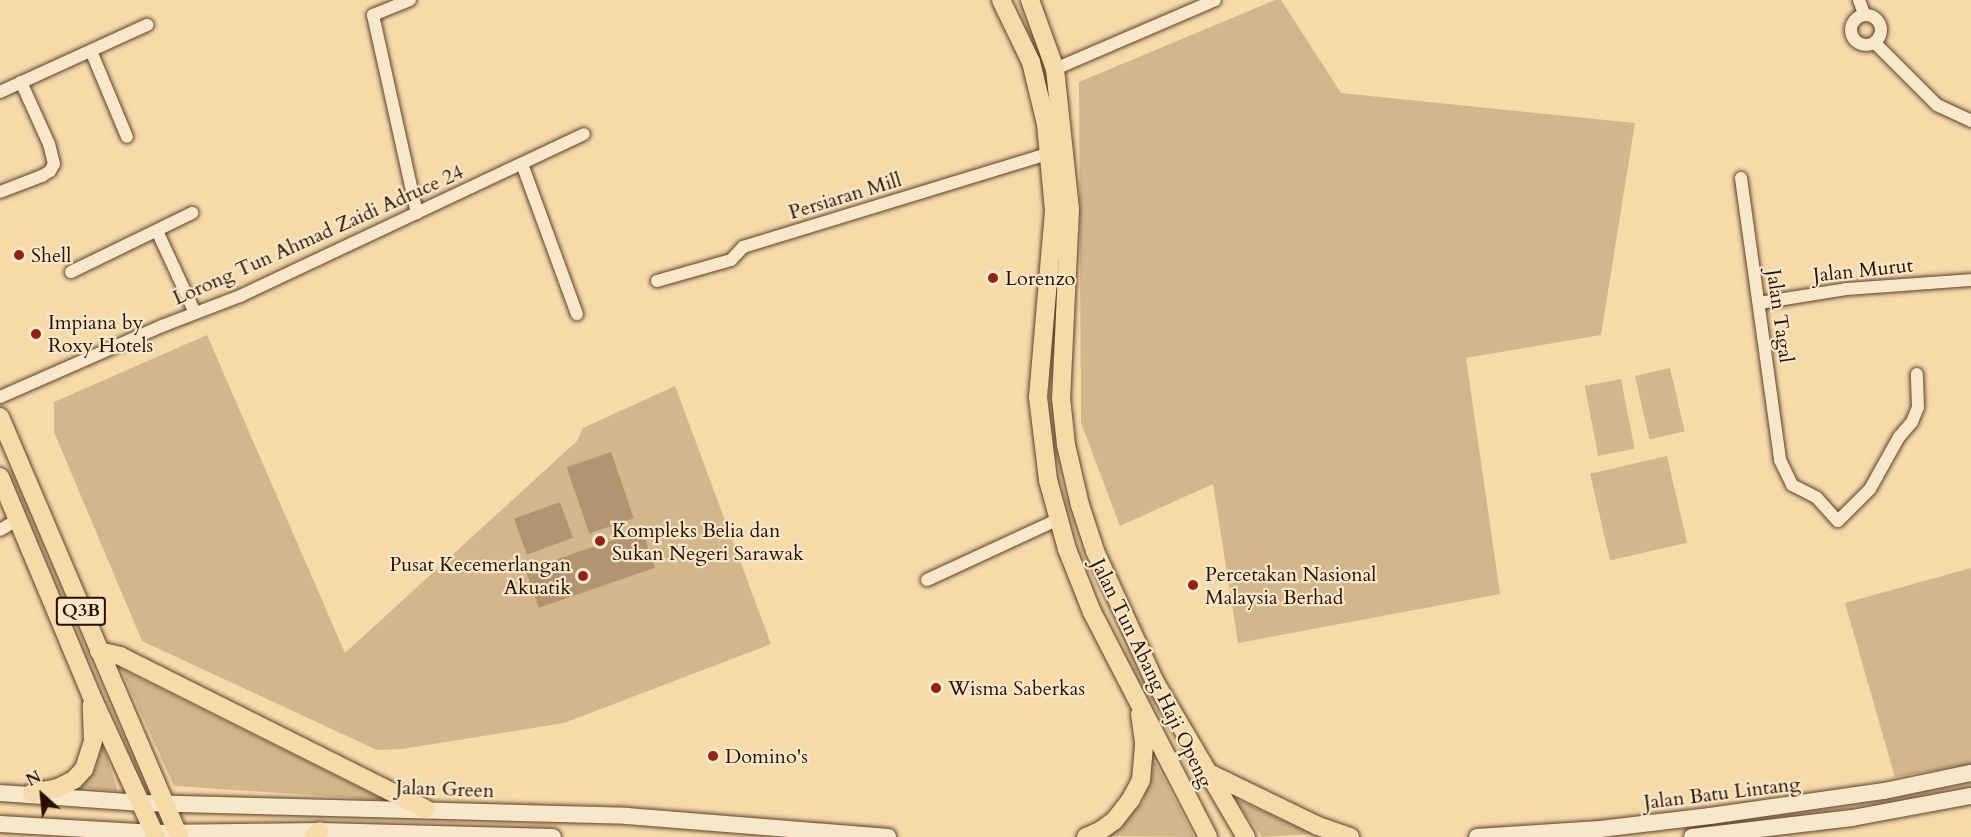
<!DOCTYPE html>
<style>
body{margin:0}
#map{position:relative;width:1971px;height:837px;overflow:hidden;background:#f5daaa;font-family:Cardo,serif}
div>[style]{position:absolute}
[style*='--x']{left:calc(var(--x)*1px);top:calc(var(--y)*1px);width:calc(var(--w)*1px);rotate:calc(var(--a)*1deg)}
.green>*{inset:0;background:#d2b78d;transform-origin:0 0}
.water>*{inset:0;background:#b09570;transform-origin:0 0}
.roads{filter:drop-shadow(0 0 2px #5c422a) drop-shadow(0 0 2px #5c422a)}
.minor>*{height:12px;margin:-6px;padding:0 6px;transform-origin:6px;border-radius:6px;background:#f8e7c8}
.minor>.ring{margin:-6px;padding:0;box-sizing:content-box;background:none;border:12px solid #f8e7c8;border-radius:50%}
.secondary>*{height:16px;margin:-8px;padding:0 8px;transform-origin:8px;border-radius:8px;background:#f8e7c8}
.primary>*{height:18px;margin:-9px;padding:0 9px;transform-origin:9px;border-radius:9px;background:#f5daaa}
.dots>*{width:16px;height:16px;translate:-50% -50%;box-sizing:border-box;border:3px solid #f8e7c8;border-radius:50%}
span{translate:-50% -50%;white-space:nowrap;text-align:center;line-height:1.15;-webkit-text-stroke:4.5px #f8e7c8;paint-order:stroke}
.shield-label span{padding:2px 4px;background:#f8e7c8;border:2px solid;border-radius:4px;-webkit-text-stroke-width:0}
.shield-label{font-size:18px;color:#290f00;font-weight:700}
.street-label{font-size:20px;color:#290f00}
.poi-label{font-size:20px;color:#290f00}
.left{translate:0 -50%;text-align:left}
.right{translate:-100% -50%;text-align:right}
.north{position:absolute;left:12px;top:765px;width:60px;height:60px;-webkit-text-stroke:4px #f8e7c8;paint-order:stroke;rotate:333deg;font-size:16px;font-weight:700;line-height:24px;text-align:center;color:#290f00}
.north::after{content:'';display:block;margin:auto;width:21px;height:27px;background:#290f00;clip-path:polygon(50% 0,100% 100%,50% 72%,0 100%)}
</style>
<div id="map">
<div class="green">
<i style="clip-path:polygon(1275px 0,1281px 0,1341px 93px,1635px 123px,1601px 335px,1466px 358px,1500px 594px,1238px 643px,1213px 484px,1120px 526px,1081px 423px,1079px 82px)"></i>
<i style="clip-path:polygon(207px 335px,345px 653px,577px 441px,583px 428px,675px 386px,771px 644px,564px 723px,402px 749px,377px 750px,142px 641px,54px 432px,54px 402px)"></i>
<i style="left:1670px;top:368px;width:65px;height:36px;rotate:77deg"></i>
<i style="left:1621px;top:379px;width:71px;height:37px;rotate:79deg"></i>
<i style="left:1667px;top:456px;width:89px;height:79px;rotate:77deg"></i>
<i style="clip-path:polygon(1971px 568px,1971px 764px,1895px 777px,1845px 603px)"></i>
<i style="clip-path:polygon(121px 669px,385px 800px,174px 786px)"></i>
<i style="clip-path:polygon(102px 743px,118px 791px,77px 787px,96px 768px)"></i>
<i style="clip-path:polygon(1152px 756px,1194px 837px,1107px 836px,1143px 802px)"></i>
<i style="clip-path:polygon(1234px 798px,1313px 834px,1262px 837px)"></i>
</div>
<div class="water">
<i style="left:611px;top:452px;width:70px;height:47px;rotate:71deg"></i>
<i style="left:560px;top:502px;width:38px;height:49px;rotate:70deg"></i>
<i style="left:642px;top:530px;width:40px;height:123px;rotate:71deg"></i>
</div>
<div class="roads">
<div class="minor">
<i style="--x:410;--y:0;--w:40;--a:158"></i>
<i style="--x:373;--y:15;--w:203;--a:77.5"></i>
<i style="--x:1859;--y:0;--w:15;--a:70"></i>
<i class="ring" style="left:1851px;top:15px;width:18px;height:18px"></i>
<i style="--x:1875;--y:43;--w:88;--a:45"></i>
<i style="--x:1937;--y:105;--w:38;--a:25"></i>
<i style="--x:91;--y:51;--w:93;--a:67.3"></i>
<i style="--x:1055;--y:69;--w:174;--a:-23.3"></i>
<i style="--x:0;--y:92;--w:162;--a:-24.5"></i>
<i style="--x:522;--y:164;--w:160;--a:69.9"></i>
<i style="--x:1741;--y:178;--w:285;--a:82.1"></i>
<i style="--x:1780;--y:460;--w:28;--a:64"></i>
<i style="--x:1792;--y:485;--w:28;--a:27"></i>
<i style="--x:1817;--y:498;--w:31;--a:48"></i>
<i style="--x:1838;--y:521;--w:45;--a:-45"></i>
<i style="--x:1870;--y:489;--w:60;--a:-60.9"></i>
<i style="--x:1899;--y:437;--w:20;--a:-49"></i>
<i style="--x:1912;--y:422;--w:16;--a:-68"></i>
<i style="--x:1918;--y:407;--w:33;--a:-92"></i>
<i style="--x:0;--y:192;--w:45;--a:-20.9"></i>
<i style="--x:42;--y:176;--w:9;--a:-32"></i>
<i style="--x:50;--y:171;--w:8;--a:-60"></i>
<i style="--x:54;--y:164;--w:21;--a:-104"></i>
<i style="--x:49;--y:144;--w:68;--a:-114.3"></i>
<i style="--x:157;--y:231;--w:90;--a:65.1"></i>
<i style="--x:71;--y:272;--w:135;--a:-26"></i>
<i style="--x:657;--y:281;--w:77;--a:-15.8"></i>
<i style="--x:731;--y:260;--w:18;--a:-47"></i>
<i style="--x:743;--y:247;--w:319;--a:-17"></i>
<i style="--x:1759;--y:303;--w:88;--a:-9.1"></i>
<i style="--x:1846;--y:289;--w:125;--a:-4.1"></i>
<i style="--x:0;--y:397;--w:177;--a:-23.7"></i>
<i style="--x:162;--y:326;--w:84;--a:-21"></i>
<i style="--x:240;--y:296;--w:380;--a:-25.2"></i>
<i style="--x:0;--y:530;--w:21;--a:-31"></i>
<i style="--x:927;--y:580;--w:145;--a:-24.8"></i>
</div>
<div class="secondary">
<i style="--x:0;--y:793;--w:142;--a:4"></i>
<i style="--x:142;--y:803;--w:485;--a:1.5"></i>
<i style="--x:627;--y:816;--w:262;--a:4.6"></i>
<i style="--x:0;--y:824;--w:155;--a:3.3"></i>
<i style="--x:155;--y:833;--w:165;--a:-0.7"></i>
<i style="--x:320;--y:831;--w:233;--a:1.5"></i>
<i style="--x:1477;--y:837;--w:123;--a:-3.7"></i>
<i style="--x:1600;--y:829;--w:111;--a:-6.7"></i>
<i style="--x:1710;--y:816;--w:176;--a:-8.2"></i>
<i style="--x:1884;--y:791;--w:89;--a:-11.7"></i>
<i style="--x:1692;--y:837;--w:161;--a:-6.8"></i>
<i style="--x:1852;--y:818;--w:121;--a:-10.5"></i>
</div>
<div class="primary">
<i style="--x:1001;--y:0;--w:69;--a:64.2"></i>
<i style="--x:1031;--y:62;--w:64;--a:76.4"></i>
<i style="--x:1046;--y:124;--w:87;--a:84.7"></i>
<i style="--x:1054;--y:211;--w:187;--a:94.9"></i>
<i style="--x:1038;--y:397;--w:84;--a:83.1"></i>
<i style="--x:1048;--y:480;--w:72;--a:74.6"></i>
<i style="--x:1067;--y:549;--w:68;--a:68.4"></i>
<i style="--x:1092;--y:612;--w:253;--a:62.7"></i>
<i style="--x:1030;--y:0;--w:73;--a:70.1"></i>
<i style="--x:1055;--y:69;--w:141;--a:83.9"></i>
<i style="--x:1070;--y:209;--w:189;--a:92.7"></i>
<i style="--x:1061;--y:398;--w:47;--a:83.9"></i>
<i style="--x:1066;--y:445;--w:62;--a:76.9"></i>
<i style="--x:1080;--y:505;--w:48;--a:71.9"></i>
<i style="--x:1095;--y:551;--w:144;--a:65.4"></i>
<i style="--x:1155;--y:682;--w:180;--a:59.6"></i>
<i style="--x:0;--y:417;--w:457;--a:66.9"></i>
<i style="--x:0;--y:477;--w:236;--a:67.3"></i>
<i style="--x:91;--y:695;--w:156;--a:65.4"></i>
<i style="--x:99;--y:651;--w:22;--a:13"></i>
<i style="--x:120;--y:656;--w:342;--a:26.6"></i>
<i style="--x:1209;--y:773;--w:121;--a:25.9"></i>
<i style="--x:1318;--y:826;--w:34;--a:19"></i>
<i style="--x:32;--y:793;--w:26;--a:-11"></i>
<i style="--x:58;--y:788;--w:18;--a:-27"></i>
<i style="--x:74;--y:780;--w:15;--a:-48"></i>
<i style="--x:84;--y:769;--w:29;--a:-72"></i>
<i style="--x:93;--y:741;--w:36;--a:-92"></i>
<i style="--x:313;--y:837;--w:9;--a:-41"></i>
<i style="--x:1086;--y:837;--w:15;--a:-23"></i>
<i style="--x:1100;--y:831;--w:17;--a:-36"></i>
<i style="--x:1114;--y:821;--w:28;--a:-52"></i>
<i style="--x:1131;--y:799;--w:21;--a:-62"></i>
<i style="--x:1141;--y:780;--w:38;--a:-85"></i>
<i style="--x:1144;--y:742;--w:28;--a:-98"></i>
</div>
</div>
<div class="dots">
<i style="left:19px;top:255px;background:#8f2418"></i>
<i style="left:993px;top:278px;background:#8f2418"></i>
<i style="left:36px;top:334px;background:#8f2418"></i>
<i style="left:600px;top:541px;background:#8f2418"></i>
<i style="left:583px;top:576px;background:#8f2418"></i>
<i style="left:1193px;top:585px;background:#8f2418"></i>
<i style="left:936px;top:688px;background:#8f2418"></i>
<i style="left:713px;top:756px;background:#8f2418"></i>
</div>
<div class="shield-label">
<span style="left:81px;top:611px">Q3B</span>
</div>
<div class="street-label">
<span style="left:845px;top:196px;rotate:-17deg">Persiaran Mill</span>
<span style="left:318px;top:235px;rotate:-24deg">Lorong Tun Ahmad Zaidi Adruce 24</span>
<span style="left:1863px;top:270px;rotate:-6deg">Jalan Murut</span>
<span style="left:1780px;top:316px;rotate:82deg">Jalan Tagal</span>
<span style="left:1152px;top:673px;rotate:64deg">Jalan Tun Abang Haji Openg</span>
<span style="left:445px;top:789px;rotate:2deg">Jalan Green</span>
<span style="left:1722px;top:793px;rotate:-7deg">Jalan Batu Lintang</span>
</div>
<div class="poi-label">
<span class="left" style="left:31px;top:255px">Shell</span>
<span class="left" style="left:1005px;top:278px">Lorenzo</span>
<span class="left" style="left:48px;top:334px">Impiana by<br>Roxy Hotels</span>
<span class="left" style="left:612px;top:542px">Kompleks Belia dan<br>Sukan Negeri Sarawak</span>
<span class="right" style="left:571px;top:576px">Pusat Kecemerlangan<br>Akuatik</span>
<span class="left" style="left:1205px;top:586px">Percetakan Nasional<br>Malaysia Berhad</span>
<span class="left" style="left:948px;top:688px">Wisma Saberkas</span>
<span class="left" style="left:725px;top:756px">Domino's</span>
</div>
<div class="north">N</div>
</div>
